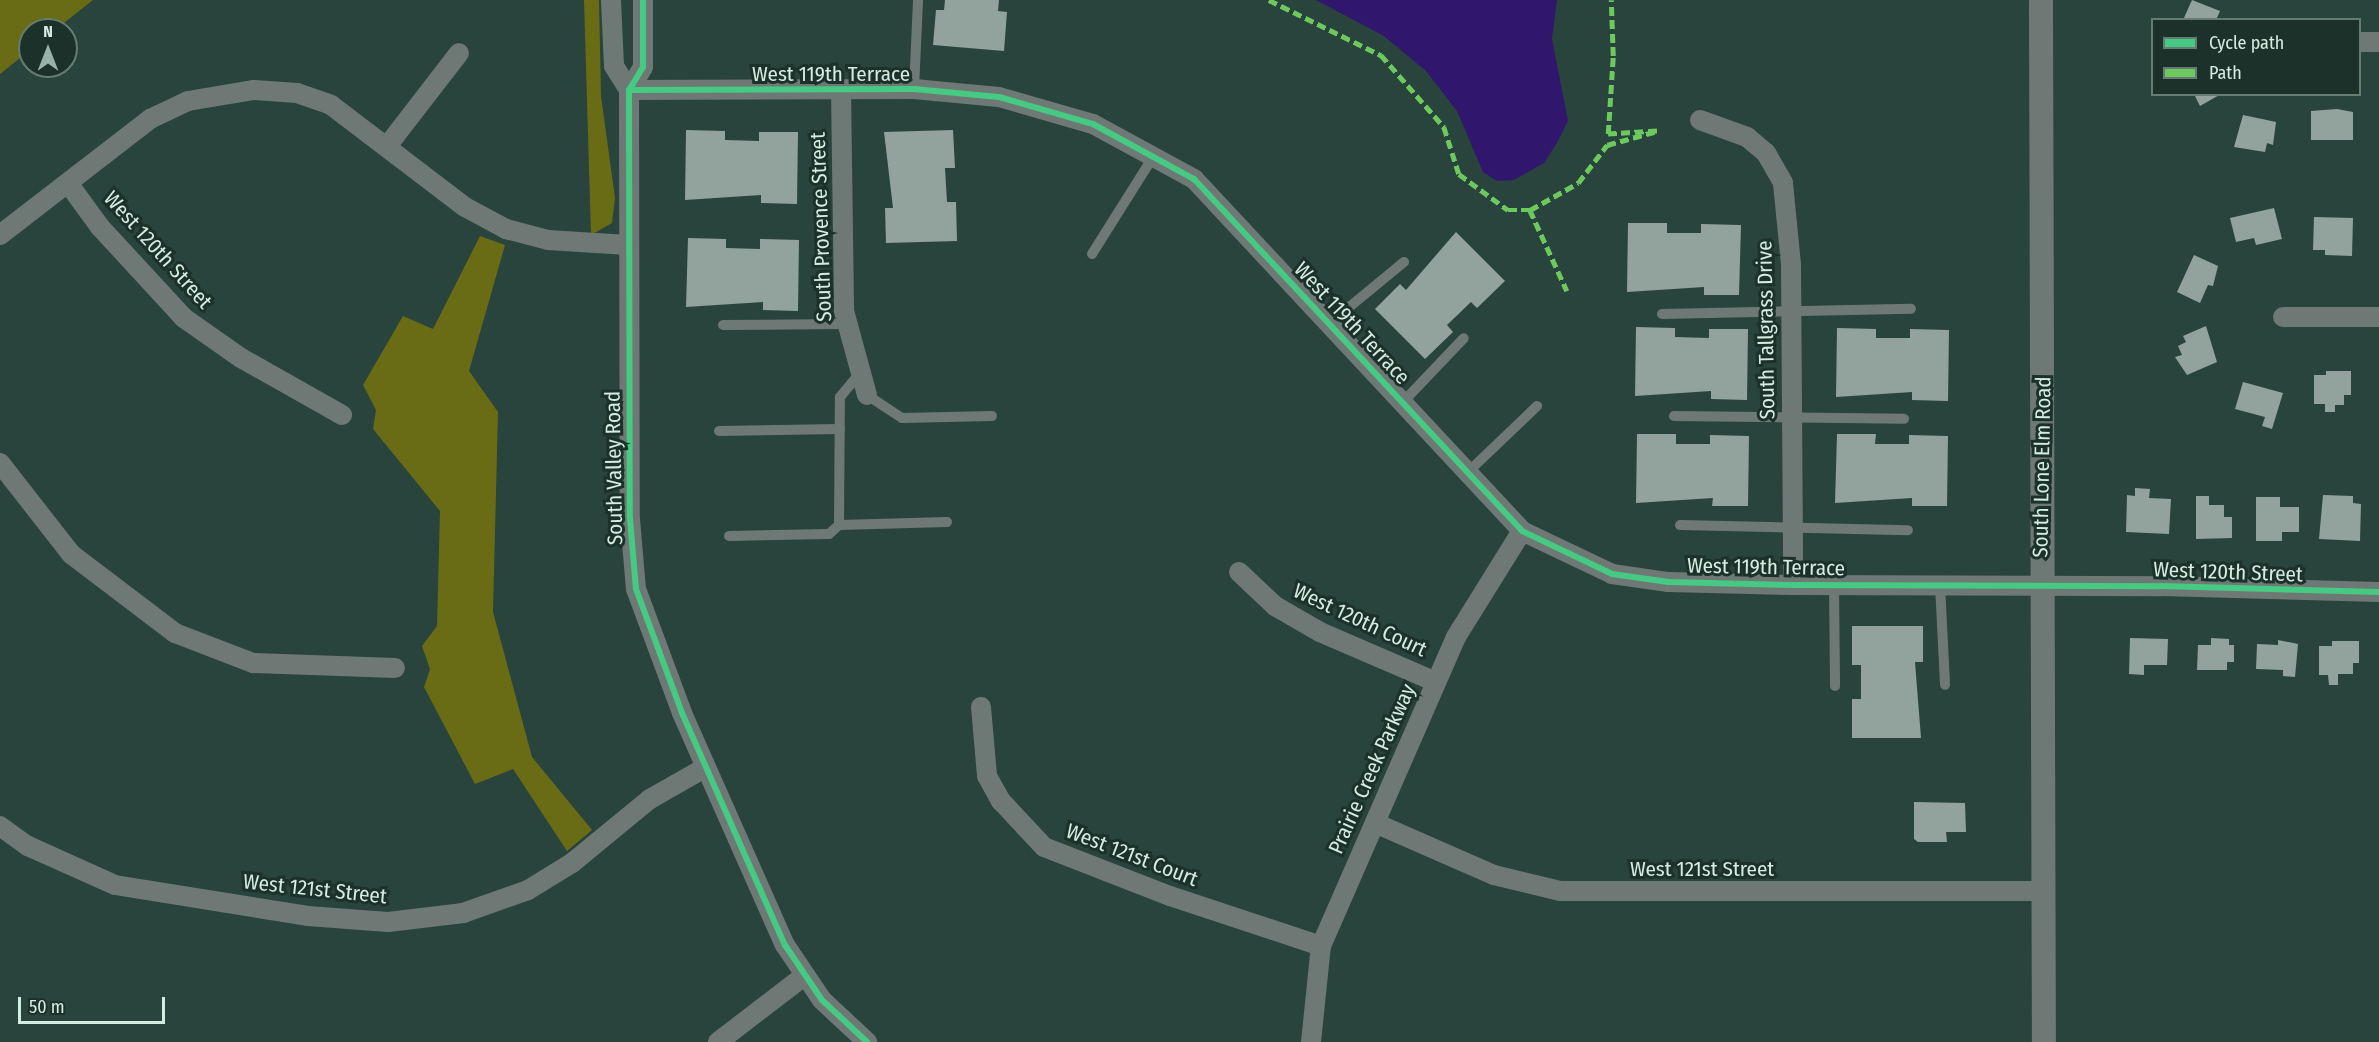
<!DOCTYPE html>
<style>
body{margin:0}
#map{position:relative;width:2379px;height:1042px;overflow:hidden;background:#29443c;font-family:"Fira Sans Condensed",sans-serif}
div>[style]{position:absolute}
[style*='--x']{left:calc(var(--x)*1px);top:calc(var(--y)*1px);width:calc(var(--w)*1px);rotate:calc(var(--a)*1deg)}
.green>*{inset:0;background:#696c14}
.water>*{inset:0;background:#30166d}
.building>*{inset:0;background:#92a39d}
.service>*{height:10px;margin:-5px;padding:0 5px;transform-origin:5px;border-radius:5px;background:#6e7975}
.minor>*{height:20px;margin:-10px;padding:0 10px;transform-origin:10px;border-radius:10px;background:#6e7975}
.tertiary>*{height:24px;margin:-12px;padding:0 12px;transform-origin:12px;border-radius:12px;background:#6e7975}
.quiet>*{height:4.5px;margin-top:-2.25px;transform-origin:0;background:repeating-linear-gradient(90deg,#6dc95d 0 9px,transparent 0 13.5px)}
.cycleway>*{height:6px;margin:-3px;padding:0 3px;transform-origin:3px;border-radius:3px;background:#46c982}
span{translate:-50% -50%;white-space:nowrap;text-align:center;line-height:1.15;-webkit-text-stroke:6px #1c3129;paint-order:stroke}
.street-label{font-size:21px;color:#d3ede3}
.legend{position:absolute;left:2151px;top:18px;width:210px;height:78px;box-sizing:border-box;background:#1c3129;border:2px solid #657c73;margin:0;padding:8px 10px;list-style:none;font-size:18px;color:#d3ede3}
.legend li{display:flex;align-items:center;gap:12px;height:30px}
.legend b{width:30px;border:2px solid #657c73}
.north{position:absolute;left:18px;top:18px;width:60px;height:60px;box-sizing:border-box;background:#1c3129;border:2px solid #657c73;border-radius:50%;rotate:0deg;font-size:16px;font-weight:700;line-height:24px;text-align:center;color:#d3ede3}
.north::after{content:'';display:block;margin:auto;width:21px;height:27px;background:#98b2a9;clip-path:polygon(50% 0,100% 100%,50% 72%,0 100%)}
.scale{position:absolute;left:18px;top:997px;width:147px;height:27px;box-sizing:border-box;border:3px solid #d3ede3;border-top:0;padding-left:8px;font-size:18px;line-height:21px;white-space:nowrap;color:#d3ede3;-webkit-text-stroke:4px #1c3129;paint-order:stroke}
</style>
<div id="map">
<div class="green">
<i style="clip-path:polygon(0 0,93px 0,55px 30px,30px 30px,30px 50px,0 74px)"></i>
<i style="clip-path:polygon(584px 0,599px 0,601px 96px,615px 198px,612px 223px,591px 235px)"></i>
<i style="clip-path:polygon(480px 236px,505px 245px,469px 371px,498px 412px,493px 612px,532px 757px,592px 830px,567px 851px,513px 769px,475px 784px,424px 687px,430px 669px,422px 646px,437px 626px,440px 511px,373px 429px,376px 410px,363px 385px,403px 316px,433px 329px)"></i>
</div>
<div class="water">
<i style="clip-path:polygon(1316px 0,1557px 0,1552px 39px,1568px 121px,1558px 141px,1544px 163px,1514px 180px,1497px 181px,1483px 172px,1457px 111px,1426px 71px,1384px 36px)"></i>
</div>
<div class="building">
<i style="clip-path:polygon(945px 0,999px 0,998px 11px,1007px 12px,1004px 51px,933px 45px,936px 10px,944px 10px)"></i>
<i style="clip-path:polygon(2192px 0,2220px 11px,2216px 20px,2183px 20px)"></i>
<i style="clip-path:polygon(2194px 94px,2221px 94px,2200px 106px)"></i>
<i style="clip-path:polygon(2337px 109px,2353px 112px,2353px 140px,2311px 140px,2311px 111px)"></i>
<i style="clip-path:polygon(2243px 115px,2276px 122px,2273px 145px,2267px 143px,2265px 152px,2234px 147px)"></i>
<i style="clip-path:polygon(686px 130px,725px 131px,725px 140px,759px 141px,759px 132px,798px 132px,797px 204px,761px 203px,761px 195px,685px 200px)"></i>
<i style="clip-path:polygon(953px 130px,955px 168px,945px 168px,947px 202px,956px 202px,957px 241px,886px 243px,885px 208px,893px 208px,884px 132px)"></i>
<i style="clip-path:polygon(2274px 208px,2282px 239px,2256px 245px,2254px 238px,2236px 242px,2230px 218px)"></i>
<i style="clip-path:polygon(2314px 217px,2353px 218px,2352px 256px,2325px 255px,2325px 250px,2313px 250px)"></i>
<i style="clip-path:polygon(1628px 223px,1667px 223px,1667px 233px,1701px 233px,1701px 224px,1741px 225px,1739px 295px,1704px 295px,1704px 287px,1627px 292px)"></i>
<i style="clip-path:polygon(1456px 232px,1505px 281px,1477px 308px,1471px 302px,1447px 325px,1453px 332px,1425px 359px,1375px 309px,1400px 284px,1406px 290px)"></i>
<i style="clip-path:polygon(688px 238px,726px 239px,726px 248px,760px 249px,760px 239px,799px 240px,798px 311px,763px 310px,763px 302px,686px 307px)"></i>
<i style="clip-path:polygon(2194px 255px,2218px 266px,2213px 286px,2208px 285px,2200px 303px,2177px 292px)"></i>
<i style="clip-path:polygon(2206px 326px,2217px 362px,2187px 375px,2175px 357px,2182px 355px,2178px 346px,2186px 342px,2183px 336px)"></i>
<i style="clip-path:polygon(1636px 327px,1675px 328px,1675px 337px,1709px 338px,1709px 329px,1748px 329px,1747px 400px,1711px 399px,1711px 391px,1635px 396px)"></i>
<i style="clip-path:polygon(1837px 328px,1876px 329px,1876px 338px,1910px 338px,1910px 329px,1949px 330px,1948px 401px,1912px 400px,1912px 392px,1836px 397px)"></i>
<i style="clip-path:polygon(2326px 371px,2351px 371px,2351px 395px,2344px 395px,2344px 405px,2335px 405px,2335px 412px,2325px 412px,2325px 404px,2314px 404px,2314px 375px,2326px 375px)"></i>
<i style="clip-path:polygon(2243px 382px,2283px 393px,2272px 429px,2262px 426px,2265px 417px,2235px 409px)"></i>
<i style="clip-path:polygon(1637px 434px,1676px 434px,1676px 444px,1710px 444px,1710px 435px,1749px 436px,1748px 506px,1712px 506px,1713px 498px,1636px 503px)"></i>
<i style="clip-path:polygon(1837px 434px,1876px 434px,1875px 444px,1909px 444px,1909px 435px,1948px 436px,1947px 506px,1912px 506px,1912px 498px,1835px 503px)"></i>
<i style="clip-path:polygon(2135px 488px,2150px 489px,2149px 498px,2171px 499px,2169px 534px,2126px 532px,2127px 495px,2135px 496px)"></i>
<i style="clip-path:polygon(2323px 495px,2353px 496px,2353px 503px,2361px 504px,2360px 541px,2319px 539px)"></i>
<i style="clip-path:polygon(2196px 496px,2209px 496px,2209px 505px,2224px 505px,2224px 517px,2232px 517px,2232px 538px,2196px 539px)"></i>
<i style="clip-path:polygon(2256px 497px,2280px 497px,2280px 507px,2299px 507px,2299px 532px,2282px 532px,2282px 541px,2256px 541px)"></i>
<i style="clip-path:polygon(1852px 626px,1923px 626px,1923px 662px,1915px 662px,1921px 738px,1852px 738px,1852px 699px,1861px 699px,1861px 665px,1852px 665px)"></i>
<i style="clip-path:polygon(2130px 638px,2168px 639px,2167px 665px,2144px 665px,2144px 675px,2129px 674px)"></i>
<i style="clip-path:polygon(2211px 638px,2229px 639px,2229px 645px,2234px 645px,2234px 662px,2227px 662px,2227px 670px,2197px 670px,2198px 645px,2211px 645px)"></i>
<i style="clip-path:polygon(2278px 640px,2298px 644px,2295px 677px,2283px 676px,2283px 670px,2256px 669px,2257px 644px,2278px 645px)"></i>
<i style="clip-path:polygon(2332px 641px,2359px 641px,2359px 663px,2353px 663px,2353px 674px,2338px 674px,2338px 685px,2329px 685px,2328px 675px,2319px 675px,2319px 646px,2332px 646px)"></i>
<i style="clip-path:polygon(1914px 802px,1965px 803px,1966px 832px,1946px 832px,1947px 842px,1918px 842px,1914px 839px)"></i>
</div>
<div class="service">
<i style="--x:914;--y:89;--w:89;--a:-87.4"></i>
<i style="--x:1092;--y:254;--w:115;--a:-57.8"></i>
<i style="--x:1662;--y:314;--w:249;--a:-1.2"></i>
<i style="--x:1330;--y:323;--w:96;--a:-39.5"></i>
<i style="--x:723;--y:325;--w:124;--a:-0.5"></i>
<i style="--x:867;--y:395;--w:42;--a:33.3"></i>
<i style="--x:902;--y:418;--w:90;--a:-1.3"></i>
<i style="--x:1403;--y:402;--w:88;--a:-46.4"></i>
<i style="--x:1674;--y:416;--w:230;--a:0.7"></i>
<i style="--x:719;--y:431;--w:121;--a:-0.9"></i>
<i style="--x:1467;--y:473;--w:97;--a:-43.7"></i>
<i style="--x:839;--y:525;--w:128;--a:-89.6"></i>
<i style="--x:840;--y:397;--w:31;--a:-50"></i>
<i style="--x:1680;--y:525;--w:228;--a:1.3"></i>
<i style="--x:729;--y:536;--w:100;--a:-1.1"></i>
<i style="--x:829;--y:534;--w:13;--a:-42"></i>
<i style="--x:839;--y:525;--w:108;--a:-1.6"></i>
<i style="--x:1834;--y:585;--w:101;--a:89.4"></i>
<i style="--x:1940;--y:585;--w:100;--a:87.1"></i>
</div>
<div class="minor">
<i style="--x:611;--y:0;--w:66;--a:87.4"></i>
<i style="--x:614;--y:66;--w:28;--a:58"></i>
<i style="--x:643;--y:0;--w:67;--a:90"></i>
<i style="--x:643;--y:67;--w:27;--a:121"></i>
<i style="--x:629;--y:90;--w:429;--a:89.9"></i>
<i style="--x:630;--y:519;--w:70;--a:85.1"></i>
<i style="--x:636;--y:589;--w:132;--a:69.6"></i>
<i style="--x:682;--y:713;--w:254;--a:66.1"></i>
<i style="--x:785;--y:945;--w:66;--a:56.1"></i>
<i style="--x:822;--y:1000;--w:62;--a:43"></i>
<i style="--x:2360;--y:42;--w:19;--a:0"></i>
<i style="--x:629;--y:90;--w:285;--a:-0.2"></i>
<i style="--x:914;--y:89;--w:85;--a:5.4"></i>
<i style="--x:999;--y:97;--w:98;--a:16"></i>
<i style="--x:1093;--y:124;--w:115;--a:28.6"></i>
<i style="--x:1194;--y:179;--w:481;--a:47"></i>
<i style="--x:1522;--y:531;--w:100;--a:25.5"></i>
<i style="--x:1612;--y:574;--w:57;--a:8.1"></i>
<i style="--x:1668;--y:582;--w:125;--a:1.4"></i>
<i style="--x:1793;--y:585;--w:368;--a:0.2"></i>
<i style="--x:2161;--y:586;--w:218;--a:1.6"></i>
<i style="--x:841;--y:90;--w:221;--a:89.2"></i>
<i style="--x:844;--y:311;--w:87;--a:74.7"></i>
<i style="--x:1700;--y:120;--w:50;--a:19.9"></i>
<i style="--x:1747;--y:137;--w:25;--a:40"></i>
<i style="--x:1766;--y:153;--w:34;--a:60"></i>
<i style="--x:1783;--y:183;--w:81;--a:84.4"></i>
<i style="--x:1791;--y:264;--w:321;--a:89.6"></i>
<i style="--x:388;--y:145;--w:116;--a:-52.3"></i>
<i style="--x:68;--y:183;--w:54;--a:54"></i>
<i style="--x:100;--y:227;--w:124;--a:47.3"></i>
<i style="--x:184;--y:318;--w:70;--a:35.1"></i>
<i style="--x:241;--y:358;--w:116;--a:29.4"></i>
<i style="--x:0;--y:235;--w:190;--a:-37.7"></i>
<i style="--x:150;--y:119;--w:42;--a:-25.3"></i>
<i style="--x:188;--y:101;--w:67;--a:-9.5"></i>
<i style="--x:254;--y:90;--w:43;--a:4"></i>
<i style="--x:297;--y:93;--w:36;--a:19"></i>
<i style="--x:331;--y:105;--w:168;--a:37.3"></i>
<i style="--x:465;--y:207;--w:47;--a:28.2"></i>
<i style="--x:506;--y:229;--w:43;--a:14.7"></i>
<i style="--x:548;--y:240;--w:80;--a:3.6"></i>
<i style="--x:2283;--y:317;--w:96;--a:0"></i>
<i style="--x:0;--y:463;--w:115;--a:52"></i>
<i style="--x:71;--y:554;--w:131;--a:37.2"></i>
<i style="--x:175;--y:633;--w:84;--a:21"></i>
<i style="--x:253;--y:663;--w:142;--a:2"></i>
<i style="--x:1239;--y:572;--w:50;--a:43.4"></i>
<i style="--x:1275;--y:606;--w:52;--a:30"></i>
<i style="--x:1320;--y:632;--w:126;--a:23.3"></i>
<i style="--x:981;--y:707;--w:69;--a:85"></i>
<i style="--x:987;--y:776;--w:29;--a:61"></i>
<i style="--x:1001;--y:801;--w:63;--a:46.9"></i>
<i style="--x:1044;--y:847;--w:135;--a:21.3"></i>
<i style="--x:1170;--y:896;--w:159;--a:18.3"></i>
<i style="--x:1375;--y:823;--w:130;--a:23.6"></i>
<i style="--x:1494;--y:875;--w:68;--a:13.6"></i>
<i style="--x:1560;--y:891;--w:483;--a:0"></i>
<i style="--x:0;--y:826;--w:34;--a:36"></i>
<i style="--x:28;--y:846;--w:95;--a:24.1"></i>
<i style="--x:115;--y:885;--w:195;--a:9.1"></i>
<i style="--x:308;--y:916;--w:80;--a:4.3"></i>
<i style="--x:388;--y:922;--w:76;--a:-6.8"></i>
<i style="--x:463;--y:913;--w:69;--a:-19.5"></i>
<i style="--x:528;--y:890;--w:52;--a:-31.5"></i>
<i style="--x:572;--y:863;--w:101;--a:-39.4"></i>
<i style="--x:650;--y:799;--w:64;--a:-29.7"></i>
<i style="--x:718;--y:1042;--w:108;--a:-37.5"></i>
<i style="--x:1311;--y:1042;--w:97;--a:-84.1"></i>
<i style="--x:1321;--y:946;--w:337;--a:-66.4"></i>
<i style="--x:1456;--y:637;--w:125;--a:-58.1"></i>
</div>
<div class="tertiary">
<i style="--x:2041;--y:0;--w:1042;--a:89.84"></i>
</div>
<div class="quiet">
<i style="--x:1269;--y:0;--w:125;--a:26.2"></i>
<i style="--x:1381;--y:55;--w:96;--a:48.8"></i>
<i style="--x:1444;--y:127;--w:49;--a:72.3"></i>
<i style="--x:1459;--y:174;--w:61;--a:36.3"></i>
<i style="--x:1508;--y:210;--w:22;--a:0"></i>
<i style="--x:1530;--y:210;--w:55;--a:-29.4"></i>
<i style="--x:1578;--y:183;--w:48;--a:-52.7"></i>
<i style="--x:1607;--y:145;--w:52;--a:-15.6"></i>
<i style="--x:1657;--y:131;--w:49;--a:176.5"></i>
<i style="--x:1608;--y:134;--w:78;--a:-86.3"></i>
<i style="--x:1613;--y:56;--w:56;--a:-92"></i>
<i style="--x:1530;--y:210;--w:89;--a:65.4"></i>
</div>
<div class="cycleway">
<i style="--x:643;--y:0;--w:67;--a:90"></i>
<i style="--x:643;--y:67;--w:27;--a:121"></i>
<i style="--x:629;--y:90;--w:429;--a:89.9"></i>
<i style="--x:630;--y:519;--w:70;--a:85.1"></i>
<i style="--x:636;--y:589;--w:132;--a:69.6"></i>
<i style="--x:682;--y:713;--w:254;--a:66.1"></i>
<i style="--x:785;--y:945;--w:66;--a:56.1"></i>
<i style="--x:822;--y:1000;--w:62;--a:43"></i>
<i style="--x:629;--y:90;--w:285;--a:-0.2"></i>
<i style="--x:914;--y:89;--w:85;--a:5.4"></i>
<i style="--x:999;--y:97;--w:98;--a:16"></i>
<i style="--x:1093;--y:124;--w:115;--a:28.6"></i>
<i style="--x:1194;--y:179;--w:481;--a:47"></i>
<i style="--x:1522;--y:531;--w:100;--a:25.5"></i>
<i style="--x:1612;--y:574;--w:57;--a:8.1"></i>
<i style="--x:1668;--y:582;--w:125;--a:1.4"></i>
<i style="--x:1793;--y:585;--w:368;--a:0.2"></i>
<i style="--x:2161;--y:586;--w:218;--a:1.6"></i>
</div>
<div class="street-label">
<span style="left:831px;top:74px">West 119th Terrace</span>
<span style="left:821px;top:227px;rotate:-92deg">South Provence Street</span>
<span style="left:158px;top:250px;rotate:48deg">West 120th Street</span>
<span style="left:1352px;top:323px;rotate:47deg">West 119th Terrace</span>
<span style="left:1766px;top:330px;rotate:-91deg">South Tallgrass Drive</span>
<span style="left:2042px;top:467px;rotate:-89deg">South Lone Elm Road</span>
<span style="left:614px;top:468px;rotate:-91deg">South Valley Road</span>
<span style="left:1766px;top:567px;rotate:1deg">West 119th Terrace</span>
<span style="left:2228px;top:572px;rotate:2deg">West 120th Street</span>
<span style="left:1360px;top:620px;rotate:25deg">West 120th Court</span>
<span style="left:1372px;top:769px;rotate:-66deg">Prairie Creek Parkway</span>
<span style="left:1132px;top:855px;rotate:21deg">West 121st Court</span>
<span style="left:1702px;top:869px">West 121st Street</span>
<span style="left:315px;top:889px;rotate:6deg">West 121st Street</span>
</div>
<ul class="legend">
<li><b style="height:8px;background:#46c982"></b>Cycle path</li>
<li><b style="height:8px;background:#6dc95d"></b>Path</li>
</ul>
<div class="north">N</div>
<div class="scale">50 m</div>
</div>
